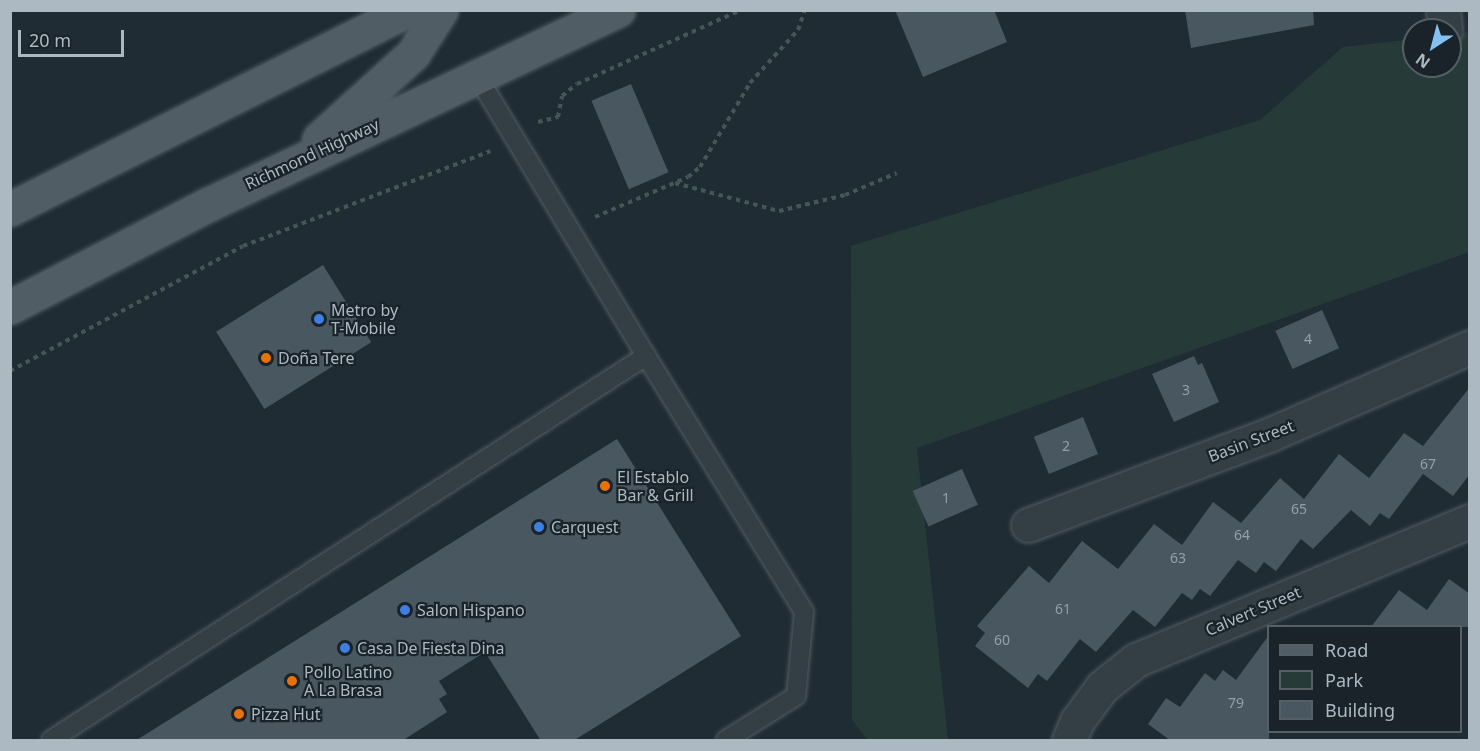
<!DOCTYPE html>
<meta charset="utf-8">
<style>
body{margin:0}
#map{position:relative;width:1480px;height:751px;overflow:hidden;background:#202c34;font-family:"Noto Sans",sans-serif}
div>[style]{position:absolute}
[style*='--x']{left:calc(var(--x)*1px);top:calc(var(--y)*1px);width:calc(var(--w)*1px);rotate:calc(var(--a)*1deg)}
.green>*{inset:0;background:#263b37}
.building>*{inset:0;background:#485760;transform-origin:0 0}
.path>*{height:4px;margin-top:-2px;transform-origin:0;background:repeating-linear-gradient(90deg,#435755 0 4.5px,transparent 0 9px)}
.roads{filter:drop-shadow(0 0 2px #515c63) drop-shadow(0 0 2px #515c63)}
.service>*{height:18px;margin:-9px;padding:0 9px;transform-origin:9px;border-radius:9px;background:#333e45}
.minor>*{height:33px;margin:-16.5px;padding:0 16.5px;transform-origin:16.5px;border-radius:16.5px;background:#333e45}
.primary>*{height:33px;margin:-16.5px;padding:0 16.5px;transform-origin:16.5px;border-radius:16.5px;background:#515d65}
.dots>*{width:16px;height:16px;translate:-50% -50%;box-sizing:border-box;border:3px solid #192329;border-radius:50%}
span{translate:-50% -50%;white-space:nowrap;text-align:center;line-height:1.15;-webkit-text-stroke:4.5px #192329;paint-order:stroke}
.number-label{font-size:14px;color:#94a0aa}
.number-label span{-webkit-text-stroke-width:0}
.street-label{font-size:16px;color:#adb9c2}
.poi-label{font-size:16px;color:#adb9c2}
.left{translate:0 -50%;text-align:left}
.frame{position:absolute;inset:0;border:12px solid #adb9c2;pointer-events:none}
.legend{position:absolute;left:1267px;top:625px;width:195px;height:108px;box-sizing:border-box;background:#192329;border:2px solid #545f66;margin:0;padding:8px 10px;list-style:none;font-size:18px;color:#adb9c2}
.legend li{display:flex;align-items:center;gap:12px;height:30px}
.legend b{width:30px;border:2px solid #545f66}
.north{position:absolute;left:1402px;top:18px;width:60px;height:60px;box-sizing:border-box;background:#192329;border:2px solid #545f66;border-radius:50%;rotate:216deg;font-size:16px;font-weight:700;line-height:24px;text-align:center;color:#adb9c2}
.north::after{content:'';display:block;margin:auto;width:21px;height:27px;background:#83c1f1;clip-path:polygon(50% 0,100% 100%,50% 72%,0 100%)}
.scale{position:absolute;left:18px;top:30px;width:106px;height:27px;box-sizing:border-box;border:3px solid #adb9c2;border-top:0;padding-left:8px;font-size:18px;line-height:21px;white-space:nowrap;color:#adb9c2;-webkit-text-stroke:4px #192329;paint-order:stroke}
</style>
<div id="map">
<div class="green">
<i style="clip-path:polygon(1469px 32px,1469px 252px,917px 448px,948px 740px,868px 740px,852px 720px,851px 246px,1260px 120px,1343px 47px,1414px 39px,1414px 66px,1450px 66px,1450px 35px)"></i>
</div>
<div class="building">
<i style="clip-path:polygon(895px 10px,994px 10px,1007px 42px,923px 77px)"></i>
<i style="clip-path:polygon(1185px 10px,1313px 10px,1314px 25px,1191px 48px)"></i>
<i style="left:631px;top:84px;width:96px;height:43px;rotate:67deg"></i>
<i style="left:323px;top:265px;width:91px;height:126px;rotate:58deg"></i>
<i style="left:1322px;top:310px;width:42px;height:51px;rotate:66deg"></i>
<i style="clip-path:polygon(1194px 356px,1198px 365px,1202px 363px,1219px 402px,1174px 422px,1152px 374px)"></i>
<i style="clip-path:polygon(1470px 387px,1470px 474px,1453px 496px,1423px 474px,1389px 519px,1380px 513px,1370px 526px,1351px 510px,1313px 549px,1301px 539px,1276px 571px,1264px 562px,1256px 573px,1238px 560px,1210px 596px,1200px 589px,1192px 600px,1182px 593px,1155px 627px,1133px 610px,1096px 652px,1080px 639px,1047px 681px,1038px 674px,1028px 688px,975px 646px,985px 633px,977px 626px,1029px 566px,1049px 583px,1082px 541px,1118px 569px,1154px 524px,1182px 545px,1213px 502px,1241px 523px,1280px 478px,1304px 499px,1339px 454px,1369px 478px,1404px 433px,1423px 446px)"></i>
<i style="left:1083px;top:417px;width:40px;height:53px;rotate:68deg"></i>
<i style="clip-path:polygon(617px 439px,741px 636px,573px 741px,541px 741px,485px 652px,439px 681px,447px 694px,439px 699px,447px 712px,402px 741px,135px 741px)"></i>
<i style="left:962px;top:469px;width:39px;height:54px;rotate:66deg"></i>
<i style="clip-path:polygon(1449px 579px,1470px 594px,1470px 627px,1371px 627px,1399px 590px,1427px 610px)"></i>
<i style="clip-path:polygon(1269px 635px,1269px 741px,1171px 741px,1148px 724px,1166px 698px,1180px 707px,1205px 673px,1215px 681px,1223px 670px,1236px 680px)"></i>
</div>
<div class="path">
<i style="--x:538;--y:122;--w:21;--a:-14"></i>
<i style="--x:558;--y:117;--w:21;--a:-79"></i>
<i style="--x:562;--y:96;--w:19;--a:-39"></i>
<i style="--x:577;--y:84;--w:180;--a:-24.3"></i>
<i style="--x:675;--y:183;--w:108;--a:15.1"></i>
<i style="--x:779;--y:211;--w:68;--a:-13.6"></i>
<i style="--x:845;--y:195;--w:56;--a:-22.9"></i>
<i style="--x:595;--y:217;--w:101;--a:-23.3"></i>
<i style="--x:688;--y:177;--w:16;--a:-40"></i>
<i style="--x:700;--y:167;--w:98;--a:-59.2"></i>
<i style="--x:750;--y:83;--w:72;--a:-47.8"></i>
<i style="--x:798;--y:30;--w:21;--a:-71"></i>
<i style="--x:10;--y:371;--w:264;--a:-28.2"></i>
<i style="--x:243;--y:246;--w:265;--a:-21"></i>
</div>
<div class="roads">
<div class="service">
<i style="--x:646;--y:356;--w:301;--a:58.3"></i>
<i style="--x:804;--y:612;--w:84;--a:95.4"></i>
<i style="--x:796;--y:696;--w:83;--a:147.8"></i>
<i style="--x:51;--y:740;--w:708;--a:-32.84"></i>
<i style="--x:646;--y:356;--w:327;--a:-121.1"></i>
</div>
<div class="minor">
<i style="--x:1443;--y:10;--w:20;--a:84"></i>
<i style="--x:1028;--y:525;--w:259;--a:-20.5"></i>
<i style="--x:1271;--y:434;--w:217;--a:-23.6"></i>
<i style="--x:1069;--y:740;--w:21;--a:-67"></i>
<i style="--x:1077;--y:721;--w:42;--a:-53.7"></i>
<i style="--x:1102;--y:687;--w:43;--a:-38.5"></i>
<i style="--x:1136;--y:660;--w:362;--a:-22.6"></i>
</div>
<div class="primary">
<i style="--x:319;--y:139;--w:127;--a:-42.1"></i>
<i style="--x:413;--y:54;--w:52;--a:-57.5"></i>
<i style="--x:10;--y:209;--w:445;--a:-26.6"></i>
<i style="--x:10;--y:307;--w:222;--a:-27.4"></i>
<i style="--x:207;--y:205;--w:455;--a:-25.4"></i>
</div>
</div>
<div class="dots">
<i style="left:319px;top:319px;background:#3f7fe0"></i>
<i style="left:266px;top:358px;background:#e8710a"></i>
<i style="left:605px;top:486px;background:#e8710a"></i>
<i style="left:539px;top:527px;background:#3f7fe0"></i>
<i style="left:405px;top:610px;background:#3f7fe0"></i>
<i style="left:345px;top:648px;background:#3f7fe0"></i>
<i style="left:292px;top:681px;background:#e8710a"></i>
<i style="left:239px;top:714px;background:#e8710a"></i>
</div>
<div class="number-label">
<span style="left:1308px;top:339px">4</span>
<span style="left:1186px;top:390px">3</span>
<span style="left:1066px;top:446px">2</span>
<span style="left:1428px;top:464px">67</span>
<span style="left:946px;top:498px">1</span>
<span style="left:1299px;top:509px">65</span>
<span style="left:1242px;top:535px">64</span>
<span style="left:1178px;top:558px">63</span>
<span style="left:1063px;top:609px">61</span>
<span style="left:1002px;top:640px">60</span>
<span style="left:1236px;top:703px">79</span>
</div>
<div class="street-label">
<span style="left:312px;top:154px;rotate:-25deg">Richmond Highway</span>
<span style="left:1251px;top:441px;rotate:-21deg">Basin Street</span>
<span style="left:1253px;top:611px;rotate:-23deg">Calvert Street</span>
</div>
<div class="poi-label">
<span class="left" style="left:331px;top:319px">Metro by<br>T-Mobile</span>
<span class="left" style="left:278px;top:358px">Doña Tere</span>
<span class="left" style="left:617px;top:486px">El Establo<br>Bar &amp; Grill</span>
<span class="left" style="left:551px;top:527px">Carquest</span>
<span class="left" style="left:417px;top:610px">Salon Hispano</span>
<span class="left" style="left:357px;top:648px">Casa De Fiesta Dina</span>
<span class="left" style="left:304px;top:681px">Pollo Latino<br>A La Brasa</span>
<span class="left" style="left:251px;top:714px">Pizza Hut</span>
</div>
<div class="frame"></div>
<ul class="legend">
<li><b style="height:8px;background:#515d65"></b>Road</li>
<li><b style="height:16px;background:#263b37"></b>Park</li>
<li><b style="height:16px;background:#485760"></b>Building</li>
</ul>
<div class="north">N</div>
<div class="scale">20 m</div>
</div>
